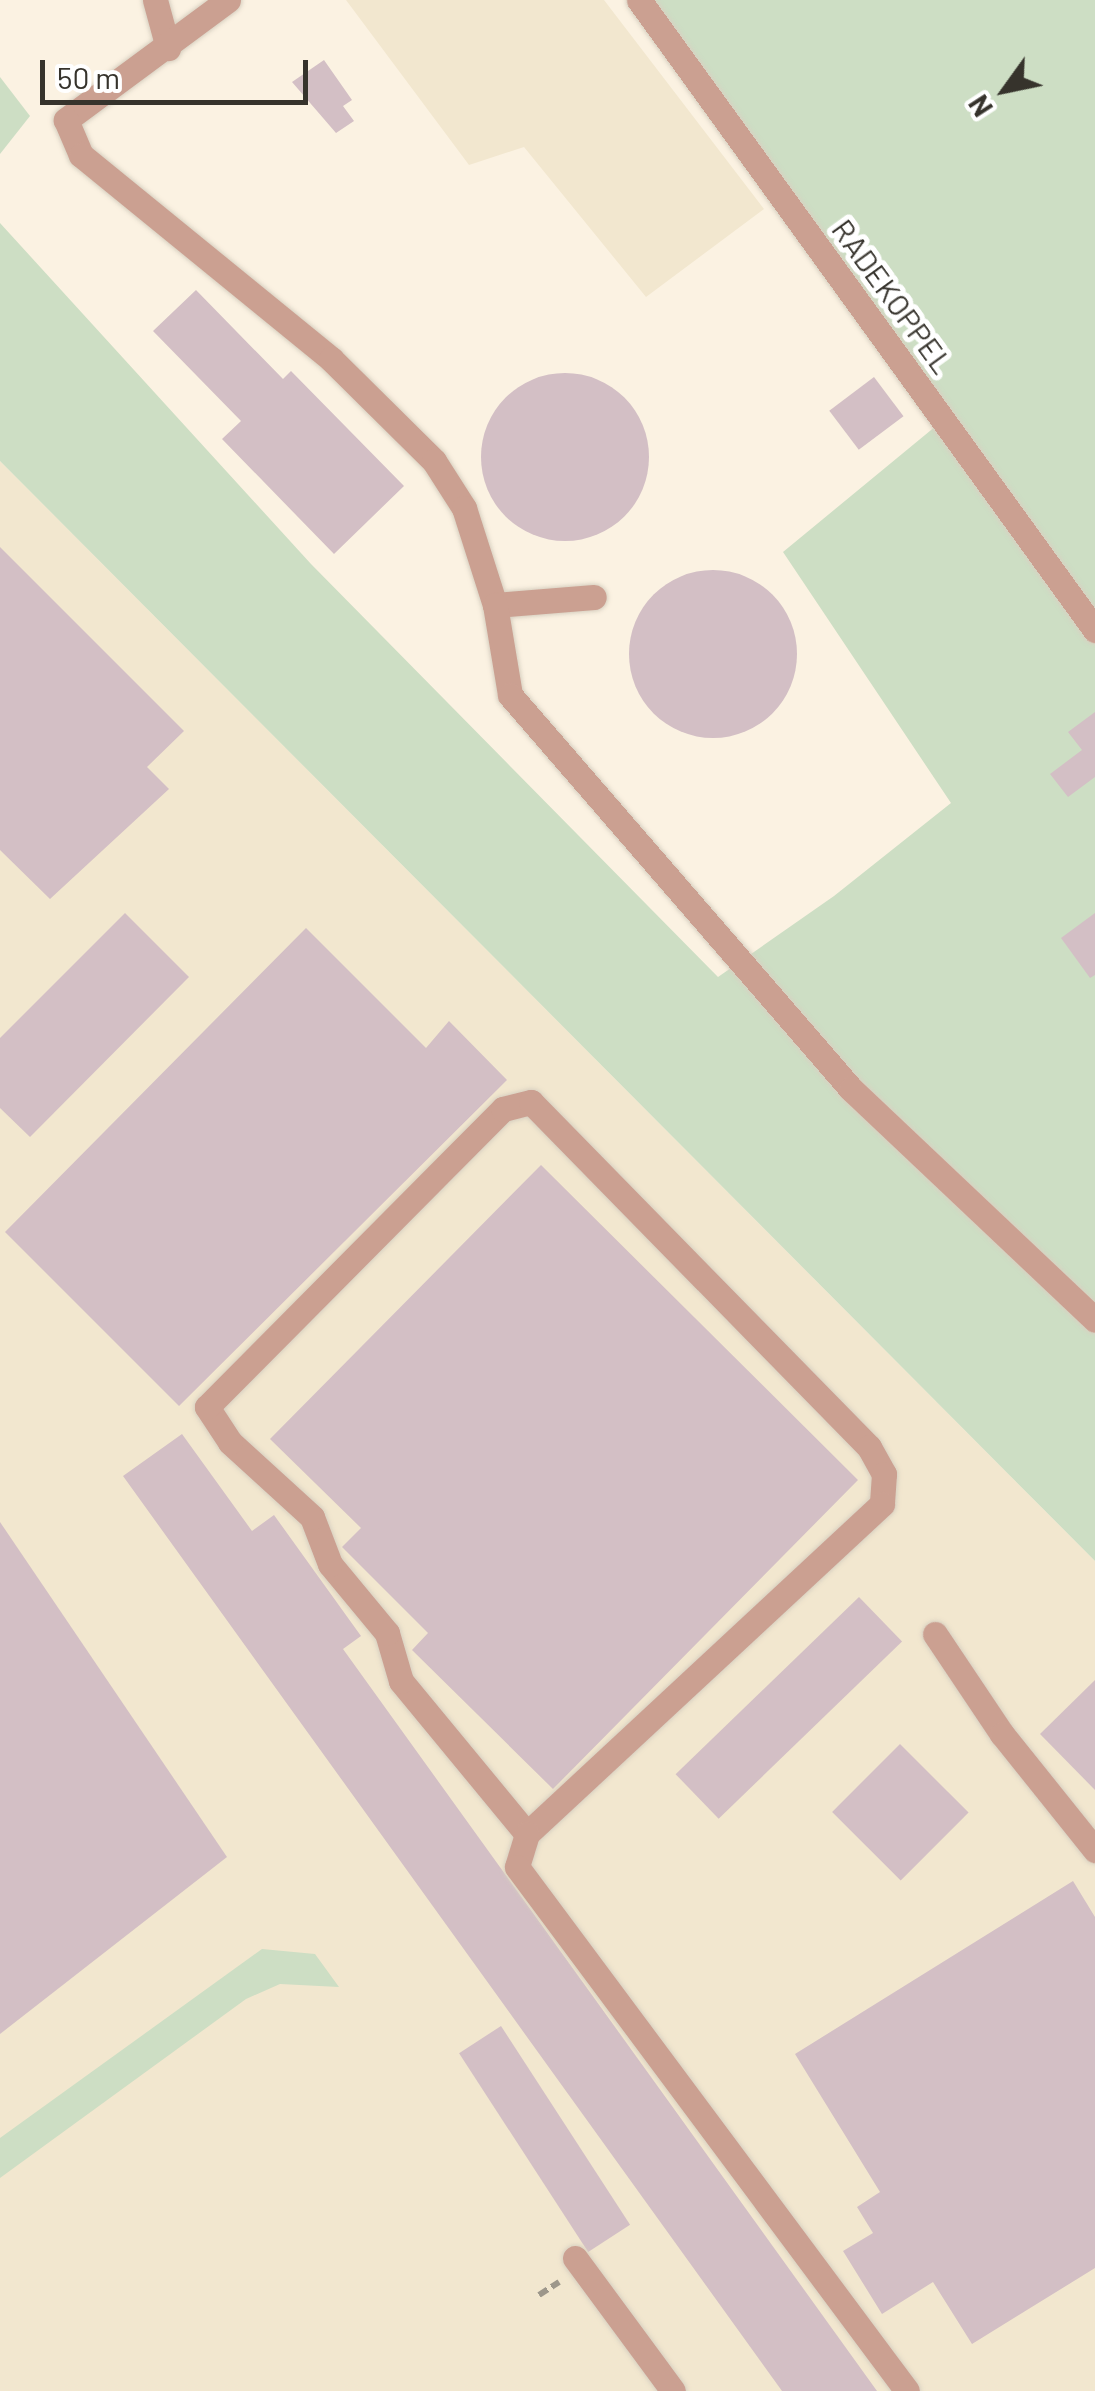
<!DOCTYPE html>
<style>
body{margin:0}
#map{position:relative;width:1095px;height:2391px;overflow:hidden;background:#fbf2e2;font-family:Barlow,sans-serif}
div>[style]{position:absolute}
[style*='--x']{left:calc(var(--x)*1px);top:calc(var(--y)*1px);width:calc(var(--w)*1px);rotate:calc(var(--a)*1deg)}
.built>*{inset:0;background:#f2e7cf}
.green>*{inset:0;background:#cddec4}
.building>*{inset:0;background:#d3bfc5;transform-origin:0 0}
.round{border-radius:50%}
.path>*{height:6px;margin-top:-3px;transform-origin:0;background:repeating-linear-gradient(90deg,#9d978b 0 10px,transparent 0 15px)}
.roads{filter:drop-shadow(0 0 2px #d8d0c1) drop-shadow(0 0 2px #d8d0c1)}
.minor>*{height:25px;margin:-12.5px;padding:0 12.5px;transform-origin:12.5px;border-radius:12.5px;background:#cba091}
span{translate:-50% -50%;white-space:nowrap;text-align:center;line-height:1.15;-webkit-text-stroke:10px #fff;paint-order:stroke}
.street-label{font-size:30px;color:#36332c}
.north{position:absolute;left:955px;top:40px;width:100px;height:100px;-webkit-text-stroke:8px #fff;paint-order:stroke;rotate:237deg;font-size:28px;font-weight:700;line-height:40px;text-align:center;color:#36332c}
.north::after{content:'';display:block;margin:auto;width:35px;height:45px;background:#36332c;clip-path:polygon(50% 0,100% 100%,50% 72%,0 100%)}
.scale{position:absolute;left:40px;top:60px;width:268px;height:45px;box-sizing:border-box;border:5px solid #36332c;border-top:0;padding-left:12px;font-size:30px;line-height:35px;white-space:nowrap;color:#36332c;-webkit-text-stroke:8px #fff;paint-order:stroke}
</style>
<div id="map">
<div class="built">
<i style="clip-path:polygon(346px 0,604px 0,764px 209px,646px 297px,524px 147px,469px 165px)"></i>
<i style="clip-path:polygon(0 461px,1095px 1561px,1095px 2391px,0 2391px)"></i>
</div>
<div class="green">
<i style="clip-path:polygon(639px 0,1095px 0,1095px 1561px,0 461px,0 223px,311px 564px,718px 977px,834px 896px,951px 803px,783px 552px,942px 421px)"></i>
<i style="clip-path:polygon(0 77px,30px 116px,0 154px)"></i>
<i style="clip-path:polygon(262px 1949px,315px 1954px,339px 1987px,280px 1984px,246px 1999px,0 2178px,0 2138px)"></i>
</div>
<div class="building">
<i style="clip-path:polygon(324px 60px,352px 100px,343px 106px,354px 121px,336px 133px,292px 82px)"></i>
<i style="clip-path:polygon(196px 290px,283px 379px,291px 371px,404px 486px,334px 554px,222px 439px,241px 421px,153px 331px)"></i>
<i class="round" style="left:481px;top:373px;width:168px;height:168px"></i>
<i style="left:874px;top:377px;width:49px;height:56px;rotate:53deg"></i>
<i style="clip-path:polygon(0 547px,184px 731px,147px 767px,169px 789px,50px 899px,0 850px)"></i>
<i class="round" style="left:629px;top:570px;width:168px;height:168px"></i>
<i style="clip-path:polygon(1095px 712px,1095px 777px,1068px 797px,1050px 774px,1082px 750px,1068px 732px)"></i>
<i style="clip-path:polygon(125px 913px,189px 977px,30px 1137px,0 1108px,0 1038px)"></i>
<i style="clip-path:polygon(1095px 913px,1095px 975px,1090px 978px,1061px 938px)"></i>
<i style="clip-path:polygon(306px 928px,426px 1048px,449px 1021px,507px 1080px,179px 1406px,5px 1232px)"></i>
<i style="clip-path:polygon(541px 1165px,858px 1480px,553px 1789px,412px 1650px,428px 1633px,342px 1547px,361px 1528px,270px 1439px)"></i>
<i style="clip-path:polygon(182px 1434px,252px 1531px,274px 1515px,361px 1636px,343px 1649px,877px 2391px,782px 2391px,123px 1476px)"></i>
<i style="clip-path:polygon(0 1522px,227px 1857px,0 2034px)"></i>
<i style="left:859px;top:1597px;width:62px;height:255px;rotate:46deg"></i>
<i style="clip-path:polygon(1095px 1680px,1095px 1790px,1040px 1734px)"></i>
<i style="left:900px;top:1744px;width:97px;height:96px;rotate:45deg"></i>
<i style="clip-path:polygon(1073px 1881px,1095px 1917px,1095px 2268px,972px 2344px,933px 2282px,882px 2314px,843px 2251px,873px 2233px,857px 2207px,880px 2192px,795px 2054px)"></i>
<i style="left:501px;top:2026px;width:237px;height:50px;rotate:57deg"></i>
</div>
<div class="path">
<i style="--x:539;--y:2295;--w:24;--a:-33"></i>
</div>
<div class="roads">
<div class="minor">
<i style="--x:155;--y:0;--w:50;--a:74.8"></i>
<i style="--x:228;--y:0;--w:202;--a:143.5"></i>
<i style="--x:66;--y:120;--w:38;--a:67"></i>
<i style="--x:81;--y:155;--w:323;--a:39.2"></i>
<i style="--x:331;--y:359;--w:145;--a:44.7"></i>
<i style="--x:434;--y:461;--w:56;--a:57.4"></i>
<i style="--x:464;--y:508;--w:102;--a:72.3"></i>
<i style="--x:495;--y:605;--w:99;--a:-4.6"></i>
<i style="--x:639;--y:0;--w:778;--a:54.1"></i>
<i style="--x:495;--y:605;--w:91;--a:80.5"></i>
<i style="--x:510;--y:695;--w:521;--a:49.12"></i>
<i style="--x:851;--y:1089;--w:336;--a:43.4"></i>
<i style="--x:935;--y:1634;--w:120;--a:56.2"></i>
<i style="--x:1002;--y:1734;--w:149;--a:51.3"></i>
<i style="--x:527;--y:1834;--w:198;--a:-129.5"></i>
<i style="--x:401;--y:1681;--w:50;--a:-106.3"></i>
<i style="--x:387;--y:1633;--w:89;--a:-129.6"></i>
<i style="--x:330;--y:1564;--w:50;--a:-111"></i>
<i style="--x:312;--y:1517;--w:111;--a:-137.6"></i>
<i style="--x:230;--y:1442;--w:42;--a:-123.3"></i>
<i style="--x:207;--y:1407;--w:420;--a:-45.2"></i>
<i style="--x:503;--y:1109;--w:29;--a:-14"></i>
<i style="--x:531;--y:1102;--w:483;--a:45.6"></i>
<i style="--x:869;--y:1447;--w:31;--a:61"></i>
<i style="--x:884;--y:1474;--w:30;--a:94"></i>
<i style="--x:882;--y:1504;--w:485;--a:137.1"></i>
<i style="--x:527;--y:1834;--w:34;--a:107"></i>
<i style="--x:517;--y:1867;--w:653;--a:53.34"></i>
<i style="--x:575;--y:2258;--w:165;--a:53.6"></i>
</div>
</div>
<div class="street-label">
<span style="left:893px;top:296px;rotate:54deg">RADEKOPPEL</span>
</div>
<div class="north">N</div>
<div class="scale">50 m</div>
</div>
